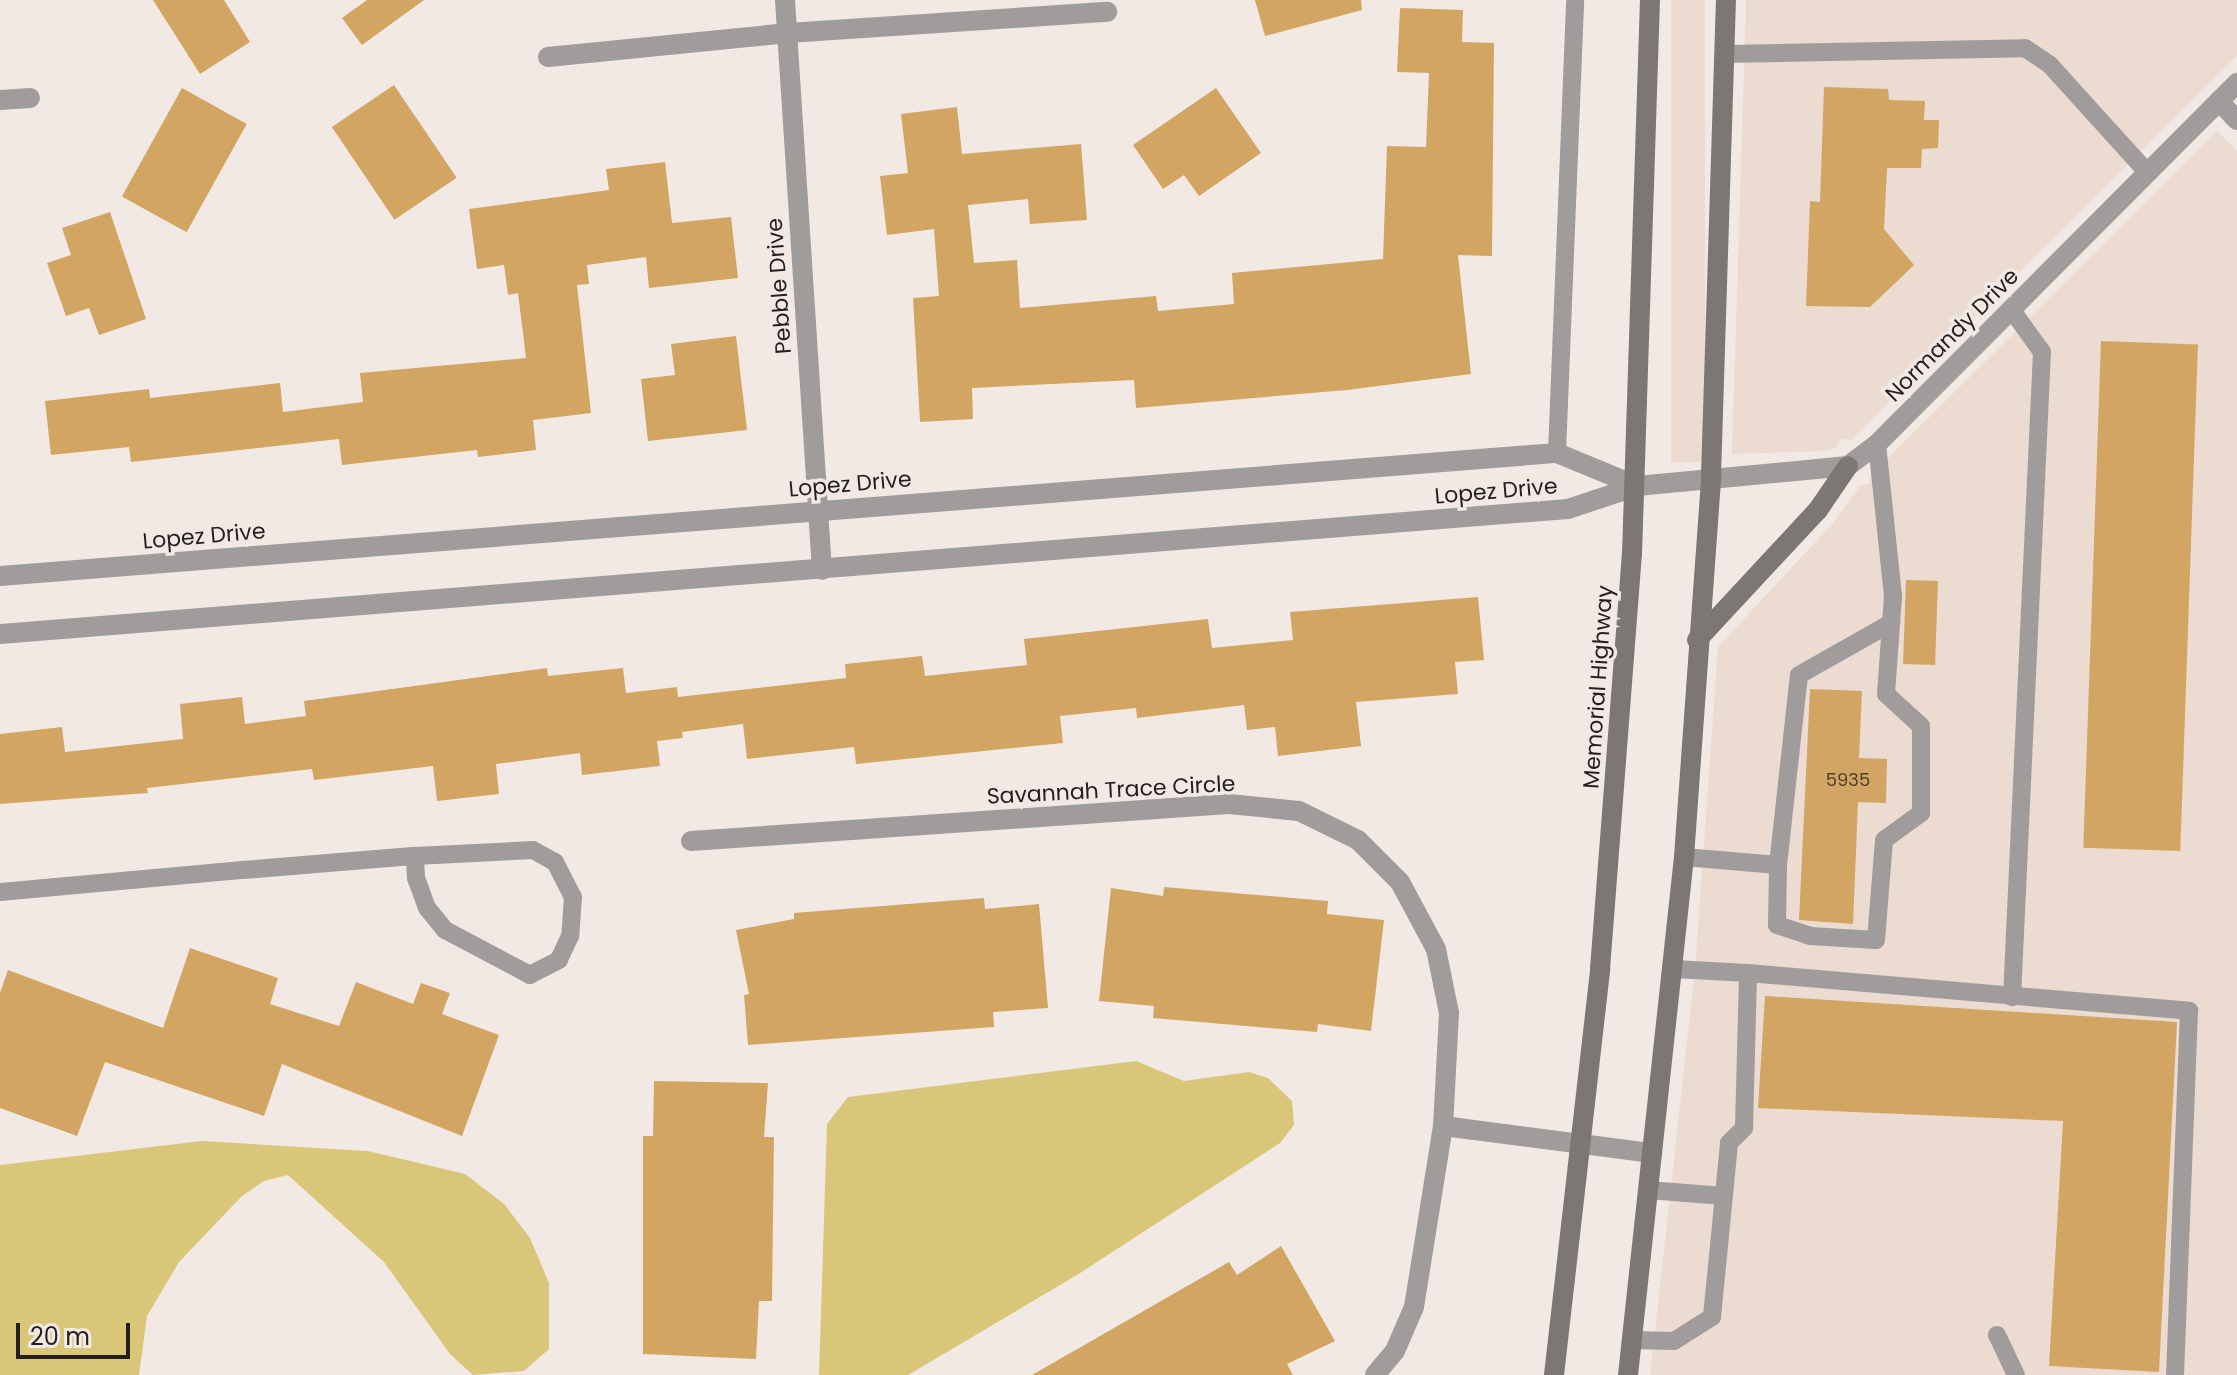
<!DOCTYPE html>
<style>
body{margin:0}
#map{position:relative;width:2237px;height:1375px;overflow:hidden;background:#f2e9e4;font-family:Poppins,sans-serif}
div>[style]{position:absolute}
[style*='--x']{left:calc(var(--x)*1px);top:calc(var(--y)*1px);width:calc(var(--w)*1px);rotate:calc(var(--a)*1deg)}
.built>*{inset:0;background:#ebdbd1;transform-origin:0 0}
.water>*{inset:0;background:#dac678}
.building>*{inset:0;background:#d3a562;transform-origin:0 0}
.service>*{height:18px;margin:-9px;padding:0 9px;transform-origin:9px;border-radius:9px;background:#a09c9b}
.minor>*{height:20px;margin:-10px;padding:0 10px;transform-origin:10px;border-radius:10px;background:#a09c9b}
.secondary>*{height:20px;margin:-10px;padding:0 10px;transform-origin:10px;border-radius:10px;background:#7c7674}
span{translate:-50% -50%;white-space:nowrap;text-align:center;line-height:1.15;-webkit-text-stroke:7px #f2e9e4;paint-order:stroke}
.number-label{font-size:18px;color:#4e402e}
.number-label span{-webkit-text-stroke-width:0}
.street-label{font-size:22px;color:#221f1d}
.scale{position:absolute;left:16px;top:1323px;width:114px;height:36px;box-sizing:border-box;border:4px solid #221f1d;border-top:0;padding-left:10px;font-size:24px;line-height:28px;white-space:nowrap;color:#221f1d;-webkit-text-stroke:6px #f2e9e4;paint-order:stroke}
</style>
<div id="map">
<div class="built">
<i style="left:1671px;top:0;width:34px;height:462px"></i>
<i style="clip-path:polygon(1746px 0,2237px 0,2237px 56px,1851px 440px,1841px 439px,1836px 448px,1824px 451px,1732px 454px)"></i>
<i style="clip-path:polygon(2217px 131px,2237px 151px,2237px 1375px,1650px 1375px,1695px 969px,1718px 647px,1833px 523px,1860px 486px,1870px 483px,1870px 476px)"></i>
</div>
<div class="water">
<i style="clip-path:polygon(1136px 1061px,1184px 1081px,1249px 1072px,1268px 1078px,1292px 1101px,1294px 1125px,1280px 1143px,1077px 1275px,908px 1375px,819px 1375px,827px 1124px,848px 1097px)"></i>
<i style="clip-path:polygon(202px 1141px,368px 1151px,465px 1174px,504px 1204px,530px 1238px,549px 1283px,549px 1349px,524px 1371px,473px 1375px,450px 1354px,384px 1262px,288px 1175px,264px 1181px,242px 1196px,179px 1262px,147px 1316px,139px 1375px,0 1375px,0 1165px)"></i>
</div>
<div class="building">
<i style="clip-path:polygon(153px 0,224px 0,250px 42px,200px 74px)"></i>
<i style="clip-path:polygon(367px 0,424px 0,362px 45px,342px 18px)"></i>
<i style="clip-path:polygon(1255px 0,1361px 0,1362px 10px,1265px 36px)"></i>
<i style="clip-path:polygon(1400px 8px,1463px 10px,1462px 42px,1494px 43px,1492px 256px,1458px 255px,1471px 374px,1347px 390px,1136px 408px,1134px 380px,972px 388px,973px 419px,920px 422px,913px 298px,939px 296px,934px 229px,887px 235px,880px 176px,908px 173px,901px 114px,957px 107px,962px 154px,1081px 144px,1087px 220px,1030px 224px,1028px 199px,968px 205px,974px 263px,1017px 260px,1020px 308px,1156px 296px,1158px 311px,1234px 304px,1232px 273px,1383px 259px,1387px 146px,1426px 147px,1429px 73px,1397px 72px)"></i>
<i style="left:394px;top:85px;width:112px;height:75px;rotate:56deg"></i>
<i style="clip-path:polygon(1824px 87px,1888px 89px,1889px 100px,1925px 101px,1924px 120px,1939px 120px,1938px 148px,1922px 149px,1921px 168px,1887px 168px,1884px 229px,1914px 265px,1870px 307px,1806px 306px,1810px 201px,1820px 202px)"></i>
<i style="left:182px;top:88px;width:74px;height:124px;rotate:29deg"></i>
<i style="clip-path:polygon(1216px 88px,1261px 153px,1199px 196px,1184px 175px,1163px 189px,1133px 145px)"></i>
<i style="clip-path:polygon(665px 162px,672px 223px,731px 217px,738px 278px,649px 288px,646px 257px,587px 265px,589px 284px,577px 285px,591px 413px,533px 420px,536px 450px,478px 457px,477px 450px,342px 465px,339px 439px,131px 462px,129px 447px,51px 455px,45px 401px,149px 389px,150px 398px,280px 383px,283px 412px,363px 402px,360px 373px,526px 358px,518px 293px,508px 295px,504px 265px,477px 269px,469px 209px,609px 190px,606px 169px)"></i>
<i style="clip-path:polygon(110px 212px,146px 319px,99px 335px,89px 308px,66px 316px,47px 263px,71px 255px,62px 228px)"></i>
<i style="clip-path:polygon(736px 336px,747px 430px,648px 441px,641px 379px,675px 375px,671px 344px)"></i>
<i style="left:2101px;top:341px;width:97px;height:507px;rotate:2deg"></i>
<i style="left:1906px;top:580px;width:32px;height:84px;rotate:2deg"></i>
<i style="clip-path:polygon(1478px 597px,1484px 660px,1455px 662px,1458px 694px,1356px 702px,1361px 746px,1278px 756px,1275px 727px,1247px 730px,1244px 705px,1137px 718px,1136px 708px,1060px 716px,1063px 743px,856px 764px,854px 747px,747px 759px,743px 724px,682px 732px,683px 738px,657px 741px,660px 766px,582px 775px,580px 753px,496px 764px,499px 794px,437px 801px,433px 766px,314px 780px,312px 769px,147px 788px,148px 793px,0 804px,0 734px,62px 727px,65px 752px,183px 739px,180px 704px,242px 697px,245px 724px,306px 716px,304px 701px,547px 668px,548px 676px,623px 668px,626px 693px,677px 687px,678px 697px,846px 678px,845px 664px,922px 656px,925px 676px,1027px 665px,1024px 639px,1208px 619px,1212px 648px,1293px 640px,1290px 612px)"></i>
<i style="clip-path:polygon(1810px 689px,1862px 691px,1859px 758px,1887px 759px,1886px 803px,1858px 802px,1853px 924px,1799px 920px)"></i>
<i style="clip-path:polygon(1164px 887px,1328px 901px,1327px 914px,1384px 920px,1371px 1031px,1318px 1024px,1317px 1032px,1153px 1018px,1154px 1006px,1099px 1001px,1111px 888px,1163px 896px)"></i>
<i style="clip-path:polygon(984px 898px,985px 909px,1039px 904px,1048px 1008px,993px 1012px,994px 1027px,748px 1045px,744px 995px,749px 994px,736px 930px,794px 919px,794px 913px)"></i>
<i style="clip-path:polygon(190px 948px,278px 978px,270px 1004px,339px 1026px,356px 982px,413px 1004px,421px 983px,450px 993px,442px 1014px,499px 1035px,462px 1136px,282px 1064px,264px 1116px,105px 1062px,77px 1136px,0 1108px,0 993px,8px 970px,163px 1028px)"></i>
<i style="clip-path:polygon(1765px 996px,2177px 1022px,2159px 1372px,2049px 1366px,2063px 1121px,1758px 1108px)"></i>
<i style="clip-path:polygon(654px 1081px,768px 1083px,764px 1137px,774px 1137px,772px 1301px,759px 1301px,756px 1359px,643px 1354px,643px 1136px,653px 1136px)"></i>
<i style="clip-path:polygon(1281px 1246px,1335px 1341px,1287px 1364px,1293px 1375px,1032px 1375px,1229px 1262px,1237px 1275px)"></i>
</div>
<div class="service">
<i style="--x:1724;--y:54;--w:301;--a:-1.1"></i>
<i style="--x:2025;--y:48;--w:30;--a:34"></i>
<i style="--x:2050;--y:65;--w:144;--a:47.8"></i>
<i style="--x:2011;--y:309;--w:53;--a:54.2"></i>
<i style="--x:2042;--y:352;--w:646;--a:92.66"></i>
<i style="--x:1557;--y:453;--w:453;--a:-87.7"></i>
<i style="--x:1684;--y:857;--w:94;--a:4.9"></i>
<i style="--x:1778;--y:865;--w:60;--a:91"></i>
<i style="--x:1777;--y:925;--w:35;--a:18"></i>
<i style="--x:1810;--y:936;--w:66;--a:3.5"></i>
<i style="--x:1876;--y:940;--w:100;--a:-85.4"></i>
<i style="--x:1884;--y:840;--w:46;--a:-36.1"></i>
<i style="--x:1921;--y:813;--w:87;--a:-90"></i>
<i style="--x:1921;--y:726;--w:47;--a:-137.6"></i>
<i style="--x:1886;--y:694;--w:98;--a:-85.9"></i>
<i style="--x:1893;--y:596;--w:153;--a:-96"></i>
<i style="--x:1778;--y:865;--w:191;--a:-83.7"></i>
<i style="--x:1799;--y:675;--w:106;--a:-29.5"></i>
<i style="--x:0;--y:892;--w:244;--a:-5.2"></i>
<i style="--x:243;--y:870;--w:173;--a:-4.7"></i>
<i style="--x:415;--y:856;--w:118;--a:-2.9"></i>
<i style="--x:533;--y:850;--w:25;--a:29"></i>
<i style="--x:555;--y:862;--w:39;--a:63"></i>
<i style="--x:573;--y:897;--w:39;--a:94"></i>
<i style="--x:570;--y:936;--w:26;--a:115"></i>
<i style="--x:559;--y:960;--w:33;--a:153"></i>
<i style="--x:530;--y:975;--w:96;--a:-152.1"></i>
<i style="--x:445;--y:930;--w:28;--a:-129"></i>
<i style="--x:427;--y:908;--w:32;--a:-110"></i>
<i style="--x:416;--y:878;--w:22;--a:-93"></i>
<i style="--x:1674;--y:969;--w:74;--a:3.1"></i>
<i style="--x:1648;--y:1190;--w:76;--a:4.5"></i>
<i style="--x:1997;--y:1335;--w:44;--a:64.6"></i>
<i style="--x:1632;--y:1340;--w:42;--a:1.4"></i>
<i style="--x:1674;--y:1341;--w:45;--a:-32.3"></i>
<i style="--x:1712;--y:1317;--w:175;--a:-84.4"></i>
<i style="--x:1729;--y:1143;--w:21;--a:-45"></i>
<i style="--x:1744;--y:1128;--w:155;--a:-88.5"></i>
<i style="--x:1748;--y:973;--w:443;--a:4.9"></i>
<i style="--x:2189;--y:1011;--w:364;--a:92.2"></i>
</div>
<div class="minor">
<i style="--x:785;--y:0;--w:571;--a:86.29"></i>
<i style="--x:548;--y:57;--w:241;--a:-5.7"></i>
<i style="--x:788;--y:33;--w:320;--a:-3.8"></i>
<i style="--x:0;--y:100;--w:30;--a:-4"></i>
<i style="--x:2219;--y:101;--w:26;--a:47"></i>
<i style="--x:0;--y:576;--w:1562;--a:-4.52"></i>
<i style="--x:1557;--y:453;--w:87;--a:22.4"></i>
<i style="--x:0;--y:634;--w:1573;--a:-4.56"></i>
<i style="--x:1568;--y:509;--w:73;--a:-18.4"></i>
<i style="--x:1637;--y:486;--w:212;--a:-5.4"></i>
<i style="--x:1848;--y:466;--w:36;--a:-37"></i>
<i style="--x:1877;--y:444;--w:510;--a:-45.08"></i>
<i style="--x:691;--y:841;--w:539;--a:-3.93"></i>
<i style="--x:1229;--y:804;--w:70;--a:5.7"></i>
<i style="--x:1299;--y:811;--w:66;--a:26.2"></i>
<i style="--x:1358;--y:840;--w:59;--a:45"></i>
<i style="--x:1400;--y:882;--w:76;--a:61.8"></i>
<i style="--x:1436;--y:949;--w:65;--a:78.5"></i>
<i style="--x:1449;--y:1013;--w:113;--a:93"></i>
<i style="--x:1443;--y:1126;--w:183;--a:99.1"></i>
<i style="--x:1414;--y:1307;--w:48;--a:113.4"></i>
<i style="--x:1395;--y:1351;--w:31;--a:130"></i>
<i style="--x:1443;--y:1126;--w:211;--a:7.4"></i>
</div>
<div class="secondary">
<i style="--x:1697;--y:640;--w:178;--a:-47.1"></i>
<i style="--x:1818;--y:510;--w:53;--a:-55.7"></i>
<i style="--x:1554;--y:1375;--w:409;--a:-83.5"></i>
<i style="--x:1600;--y:969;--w:416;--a:-85.6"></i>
<i style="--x:1632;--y:554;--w:554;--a:-88.14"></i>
<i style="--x:1628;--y:1375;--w:521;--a:-83.83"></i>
<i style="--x:1684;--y:857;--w:382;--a:-85.9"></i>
<i style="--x:1711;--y:476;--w:476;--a:-88.2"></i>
</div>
<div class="number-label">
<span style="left:1848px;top:780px">5935</span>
</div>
<div class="street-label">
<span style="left:779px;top:286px;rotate:-94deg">Pebble Drive</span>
<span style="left:1952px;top:335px;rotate:-45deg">Normandy Drive</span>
<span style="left:850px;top:484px;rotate:-5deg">Lopez Drive</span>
<span style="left:1496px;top:491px;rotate:-5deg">Lopez Drive</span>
<span style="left:204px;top:536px;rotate:-5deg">Lopez Drive</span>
<span style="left:1598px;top:687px;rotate:-86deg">Memorial Highway</span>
<span style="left:1111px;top:790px;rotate:-3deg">Savannah Trace Circle</span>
</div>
<div class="scale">20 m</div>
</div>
